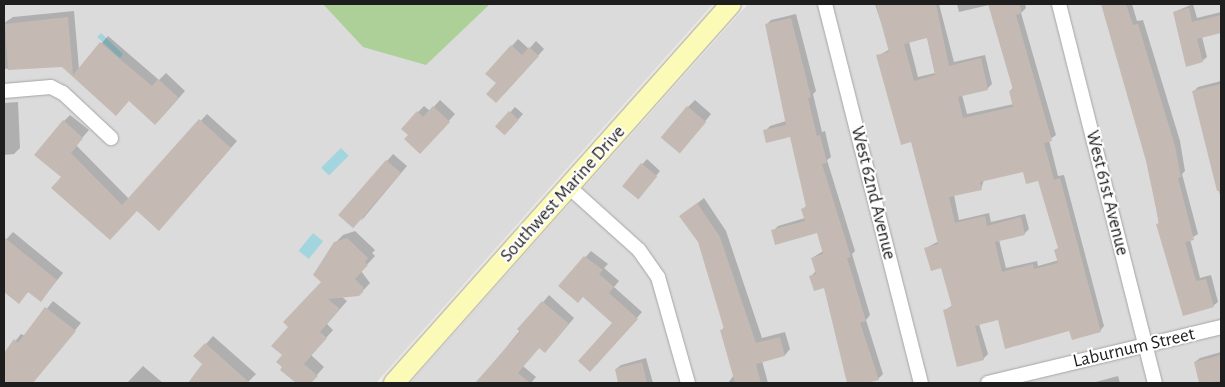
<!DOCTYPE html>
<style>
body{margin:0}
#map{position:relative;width:1225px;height:387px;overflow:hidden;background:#f0ebe4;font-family:"Alegreya Sans",sans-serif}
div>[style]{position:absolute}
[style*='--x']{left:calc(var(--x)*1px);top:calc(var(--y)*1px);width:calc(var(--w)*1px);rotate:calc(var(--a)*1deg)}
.residential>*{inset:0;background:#dcdbdb}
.forest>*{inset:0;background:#acd098}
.water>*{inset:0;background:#a3d5de;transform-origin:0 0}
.shadow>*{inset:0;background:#0003}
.building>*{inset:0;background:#c4bab3;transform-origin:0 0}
.roads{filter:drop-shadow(0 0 1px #a5a5a5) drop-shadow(0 0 1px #a5a5a5)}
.street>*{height:14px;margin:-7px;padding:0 7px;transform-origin:7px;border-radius:7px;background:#fff}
.secondary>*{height:20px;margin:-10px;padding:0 10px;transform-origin:10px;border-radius:10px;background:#fbfab6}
span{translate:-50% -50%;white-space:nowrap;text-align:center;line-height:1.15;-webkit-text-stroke:4px #fff;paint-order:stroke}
.street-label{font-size:19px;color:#1e1e1e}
.frame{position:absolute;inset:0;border:5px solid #1e1e1e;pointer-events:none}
</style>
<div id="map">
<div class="residential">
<i style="clip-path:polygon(4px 4px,713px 4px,376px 383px,4px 383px)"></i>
<i style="clip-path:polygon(748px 4px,1221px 4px,1221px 383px,410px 383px)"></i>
</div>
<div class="forest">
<i style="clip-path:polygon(323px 4px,490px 4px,426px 65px,363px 47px)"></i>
</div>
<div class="water">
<i style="clip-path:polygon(101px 33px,123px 54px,120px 58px,97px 37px)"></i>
<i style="left:341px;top:148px;width:11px;height:28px;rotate:45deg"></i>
<i style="left:313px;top:233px;width:13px;height:23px;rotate:39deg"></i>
</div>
<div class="shadow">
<i style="clip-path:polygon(evenodd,875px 4px,939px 4px,954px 62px,985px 55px,992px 84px,988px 88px,962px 95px,967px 114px,1014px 104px,1010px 91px,1014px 87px,989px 5px,959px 12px,957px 4px,1025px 4px,1026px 8px,1021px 13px,1056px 135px,1049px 140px,1058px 176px,1064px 175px,1104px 326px,1100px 331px,999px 318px,979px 324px,988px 354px,983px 359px,945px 310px,953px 305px,942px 266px,926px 248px,939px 241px,912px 141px,878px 56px,890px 49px,875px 4px,927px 37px,935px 73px,918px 77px,909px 42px,927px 37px,875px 4px,1024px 170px,1039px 179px,1059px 247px,1056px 250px,1059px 260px,1038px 266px,1037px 261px,1006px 268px,999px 240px,1024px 234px,1029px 229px,1025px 214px,991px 222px,989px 213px,959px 220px,954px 195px,981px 189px,984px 180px,1024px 170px)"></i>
<i style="clip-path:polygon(1103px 4px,1132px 4px,1137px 21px,1143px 20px,1180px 141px,1185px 171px,1182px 174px,1198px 234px,1190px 239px,1200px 278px,1211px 275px,1218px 302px,1213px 306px,1163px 247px,1148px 161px)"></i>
<i style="clip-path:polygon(1193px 4px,1197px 18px,1221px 12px,1221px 32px,1202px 37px,1207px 57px,1202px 61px,1174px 12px)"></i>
<i style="clip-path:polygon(74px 11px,79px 69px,108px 36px,159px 80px,166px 73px,185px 91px,162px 117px,129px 100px,116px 114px,63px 66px,4px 69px,4px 23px,13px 17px)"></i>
<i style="clip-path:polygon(796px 14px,816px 91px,813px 94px,822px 132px,825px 131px,831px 157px,827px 160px,855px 251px,852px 254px,870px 315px,866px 320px,883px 374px,878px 379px,861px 383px,849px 383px,825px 286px,811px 276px,816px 271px,812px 258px,823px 251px,818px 232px,773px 231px,778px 226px,805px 218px,803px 209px,807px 205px,791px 136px,765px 131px,770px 126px,786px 121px,766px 25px,771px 20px)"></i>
<i style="clip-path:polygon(518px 39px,529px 49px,536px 41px,544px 49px,503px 95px,498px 83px,512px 46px)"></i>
<i style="clip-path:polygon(1221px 81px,1221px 199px,1194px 91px,1198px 87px)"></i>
<i style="clip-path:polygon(440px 100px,455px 114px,427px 146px,418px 112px,424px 106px,430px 111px)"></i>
<i style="clip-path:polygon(695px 100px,711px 114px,687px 144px,688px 107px)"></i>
<i style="clip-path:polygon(18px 102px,20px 148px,14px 154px,4px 155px,4px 103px)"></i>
<i style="clip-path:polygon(515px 107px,523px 114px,509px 130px,497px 127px)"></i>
<i style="clip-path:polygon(207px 114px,237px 141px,165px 223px,137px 209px,116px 232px,63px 177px,64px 121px,70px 115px,89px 130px,76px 145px,129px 199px)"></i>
<i style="clip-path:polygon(393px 154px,407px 166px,361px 221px,387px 161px)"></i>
<i style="clip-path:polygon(647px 159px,660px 171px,641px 194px,623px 186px)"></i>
<i style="clip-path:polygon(704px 198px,726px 231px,762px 338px,785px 332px,790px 349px,785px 355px,762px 361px,768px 383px,728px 383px,734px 375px,722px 330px,724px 327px,699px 241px,681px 216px)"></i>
<i style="clip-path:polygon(355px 231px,375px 250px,372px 253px,375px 256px,361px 271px,370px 283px,359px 295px,342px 297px,347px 301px,327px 324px,333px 330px,311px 355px,324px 367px,310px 383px,298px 383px,282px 370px,290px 327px,323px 282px,335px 243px,343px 235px)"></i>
<i style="clip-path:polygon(13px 232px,63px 273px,41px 300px,29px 291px,19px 302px,4px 289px,4px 242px)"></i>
<i style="clip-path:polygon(591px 251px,608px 264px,604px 268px,619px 281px,614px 287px,642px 312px,596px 365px,613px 323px,584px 296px,560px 286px)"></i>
<i style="clip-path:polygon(549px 295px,574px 318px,551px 345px,540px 347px,523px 366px,536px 377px,531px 383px,477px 383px)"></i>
<i style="clip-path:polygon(53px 301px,81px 323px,31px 383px,20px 377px,16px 383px,4px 383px,4px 355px,21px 334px,25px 336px)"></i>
<i style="clip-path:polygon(213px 336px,256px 374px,247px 383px,189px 383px,204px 364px,206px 344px)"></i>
<i style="clip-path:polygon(1221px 352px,1221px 383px,1200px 383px,1195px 362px,1200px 358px)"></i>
<i style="clip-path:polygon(646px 358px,653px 383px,620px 383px,616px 369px,621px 365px)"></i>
<i style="clip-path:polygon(143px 366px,163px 383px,127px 383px)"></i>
<i style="clip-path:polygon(1118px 376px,1120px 383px,1092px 383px)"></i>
</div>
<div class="building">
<i style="clip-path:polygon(evenodd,876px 4px,936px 4px,949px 66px,981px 58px,988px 90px,958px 97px,963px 118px,1013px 107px,1009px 91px,1013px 90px,988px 4px,1019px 4px,1022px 13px,1016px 15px,1052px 141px,1044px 143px,1054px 180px,1060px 178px,1101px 332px,1072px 340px,1069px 331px,1005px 349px,998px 320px,975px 326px,984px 360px,957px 367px,943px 310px,952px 307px,941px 268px,931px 271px,924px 248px,938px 244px,911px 142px,901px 145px,876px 55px,889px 52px,876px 4px,927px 38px,935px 75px,914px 81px,904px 44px,927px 38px,876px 4px,1023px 172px,1026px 184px,1038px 181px,1058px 248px,1054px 250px,1058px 263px,1034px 269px,1033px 264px,1002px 272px,995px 242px,1025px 235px,1021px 217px,987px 226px,985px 216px,955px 223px,949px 197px,982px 190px,980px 182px,1023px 172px)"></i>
<i style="clip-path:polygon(1101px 4px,1126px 4px,1133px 25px,1138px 24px,1175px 146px,1181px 177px,1178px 178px,1194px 240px,1185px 242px,1196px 281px,1206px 279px,1214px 307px,1183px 316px,1156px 224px,1159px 223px,1146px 161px)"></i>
<i style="clip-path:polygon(1189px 8px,1192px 22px,1221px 15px,1221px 33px,1197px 39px,1203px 62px,1186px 67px,1173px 12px)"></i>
<i style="clip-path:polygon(68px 17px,73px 75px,100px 42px,152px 86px,158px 79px,179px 98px,155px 125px,129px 101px,116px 116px,62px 67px,8px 70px,5px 24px)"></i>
<i style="clip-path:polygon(791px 18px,811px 97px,808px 98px,817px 136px,820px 135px,827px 163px,822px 164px,851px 257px,847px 258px,866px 321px,860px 323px,879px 380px,866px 383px,847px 383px,824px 288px,814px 291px,809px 276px,816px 274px,811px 258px,823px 254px,817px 233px,775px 245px,771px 230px,805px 221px,801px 209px,806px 207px,790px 137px,766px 143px,763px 130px,786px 125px,765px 24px)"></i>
<i style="clip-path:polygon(511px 45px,522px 55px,529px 47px,539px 56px,496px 103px,486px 94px,496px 83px,485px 74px)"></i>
<i style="clip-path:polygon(1221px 84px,1221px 191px,1217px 191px,1192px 91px)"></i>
<i style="clip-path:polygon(433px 106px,450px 122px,420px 154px,404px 139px,408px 135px,401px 129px,417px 111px,423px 117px)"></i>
<i style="left:687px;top:106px;width:25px;height:41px;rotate:40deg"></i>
<i style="left:509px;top:111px;width:13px;height:21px;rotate:42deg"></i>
<i style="clip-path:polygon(199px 119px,231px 148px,159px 231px,137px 211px,110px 240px,51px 188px,61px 177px,34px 155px,63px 120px,83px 138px,71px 153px,122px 205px)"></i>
<i style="left:386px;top:160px;width:20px;height:73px;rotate:41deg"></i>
<i style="left:641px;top:163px;width:21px;height:30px;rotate:39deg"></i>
<i style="clip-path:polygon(697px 203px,720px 237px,756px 343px,780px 337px,785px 356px,756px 364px,761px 383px,735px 383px,720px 330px,724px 329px,698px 242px,679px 216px)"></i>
<i style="clip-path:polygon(4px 237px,57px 280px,41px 302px,28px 292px,19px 304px,4px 292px)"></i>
<i style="clip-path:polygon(347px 238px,368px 258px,365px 262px,368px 265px,355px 279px,363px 287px,363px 292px,359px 296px,328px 299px,340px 309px,320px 332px,327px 338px,304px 364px,318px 376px,311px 383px,296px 383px,280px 370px,282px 367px,276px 362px,282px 355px,271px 346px,288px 327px,283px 322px,321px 282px,313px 275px,334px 242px)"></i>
<i style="clip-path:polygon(584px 256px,603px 270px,599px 274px,614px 287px,609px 293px,638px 319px,590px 372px,578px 361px,612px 323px,583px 297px,578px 303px,558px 286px)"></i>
<i style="clip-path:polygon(542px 301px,569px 324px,545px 353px,539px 348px,518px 373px,530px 383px,475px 383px,520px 332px,517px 329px)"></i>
<i style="clip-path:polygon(45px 307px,76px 331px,33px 383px,4px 383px,4px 353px,14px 339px,18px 343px)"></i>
<i style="clip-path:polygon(205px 343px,250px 383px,188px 383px,202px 364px,193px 356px)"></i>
<i style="clip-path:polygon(1221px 355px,1221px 381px,1199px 383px,1194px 362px)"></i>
<i style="clip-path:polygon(642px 362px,647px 383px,618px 383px,615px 369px)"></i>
</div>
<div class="roads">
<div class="street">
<i style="--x:825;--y:4;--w:391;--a:75.8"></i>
<i style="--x:1059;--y:4;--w:391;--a:75.8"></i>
<i style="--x:4;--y:91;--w:47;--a:-4.9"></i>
<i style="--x:51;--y:87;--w:13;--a:27"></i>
<i style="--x:63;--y:93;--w:66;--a:43.2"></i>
<i style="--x:569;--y:187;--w:94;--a:42"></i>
<i style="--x:639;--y:250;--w:33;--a:55"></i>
<i style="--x:658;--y:277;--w:110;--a:74.2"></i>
<i style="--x:988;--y:383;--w:240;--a:-13.5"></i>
</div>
<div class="secondary">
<i style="--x:394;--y:383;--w:507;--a:-48.36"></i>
</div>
</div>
<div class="street-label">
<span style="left:873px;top:193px;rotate:76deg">West 62nd Avenue</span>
<span style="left:1107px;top:193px;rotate:76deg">West 61st Avenue</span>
<span style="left:563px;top:194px;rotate:-48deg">Southwest Marine Drive</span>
<span style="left:1134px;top:348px;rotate:-13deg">Laburnum Street</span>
</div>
<div class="frame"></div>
</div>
